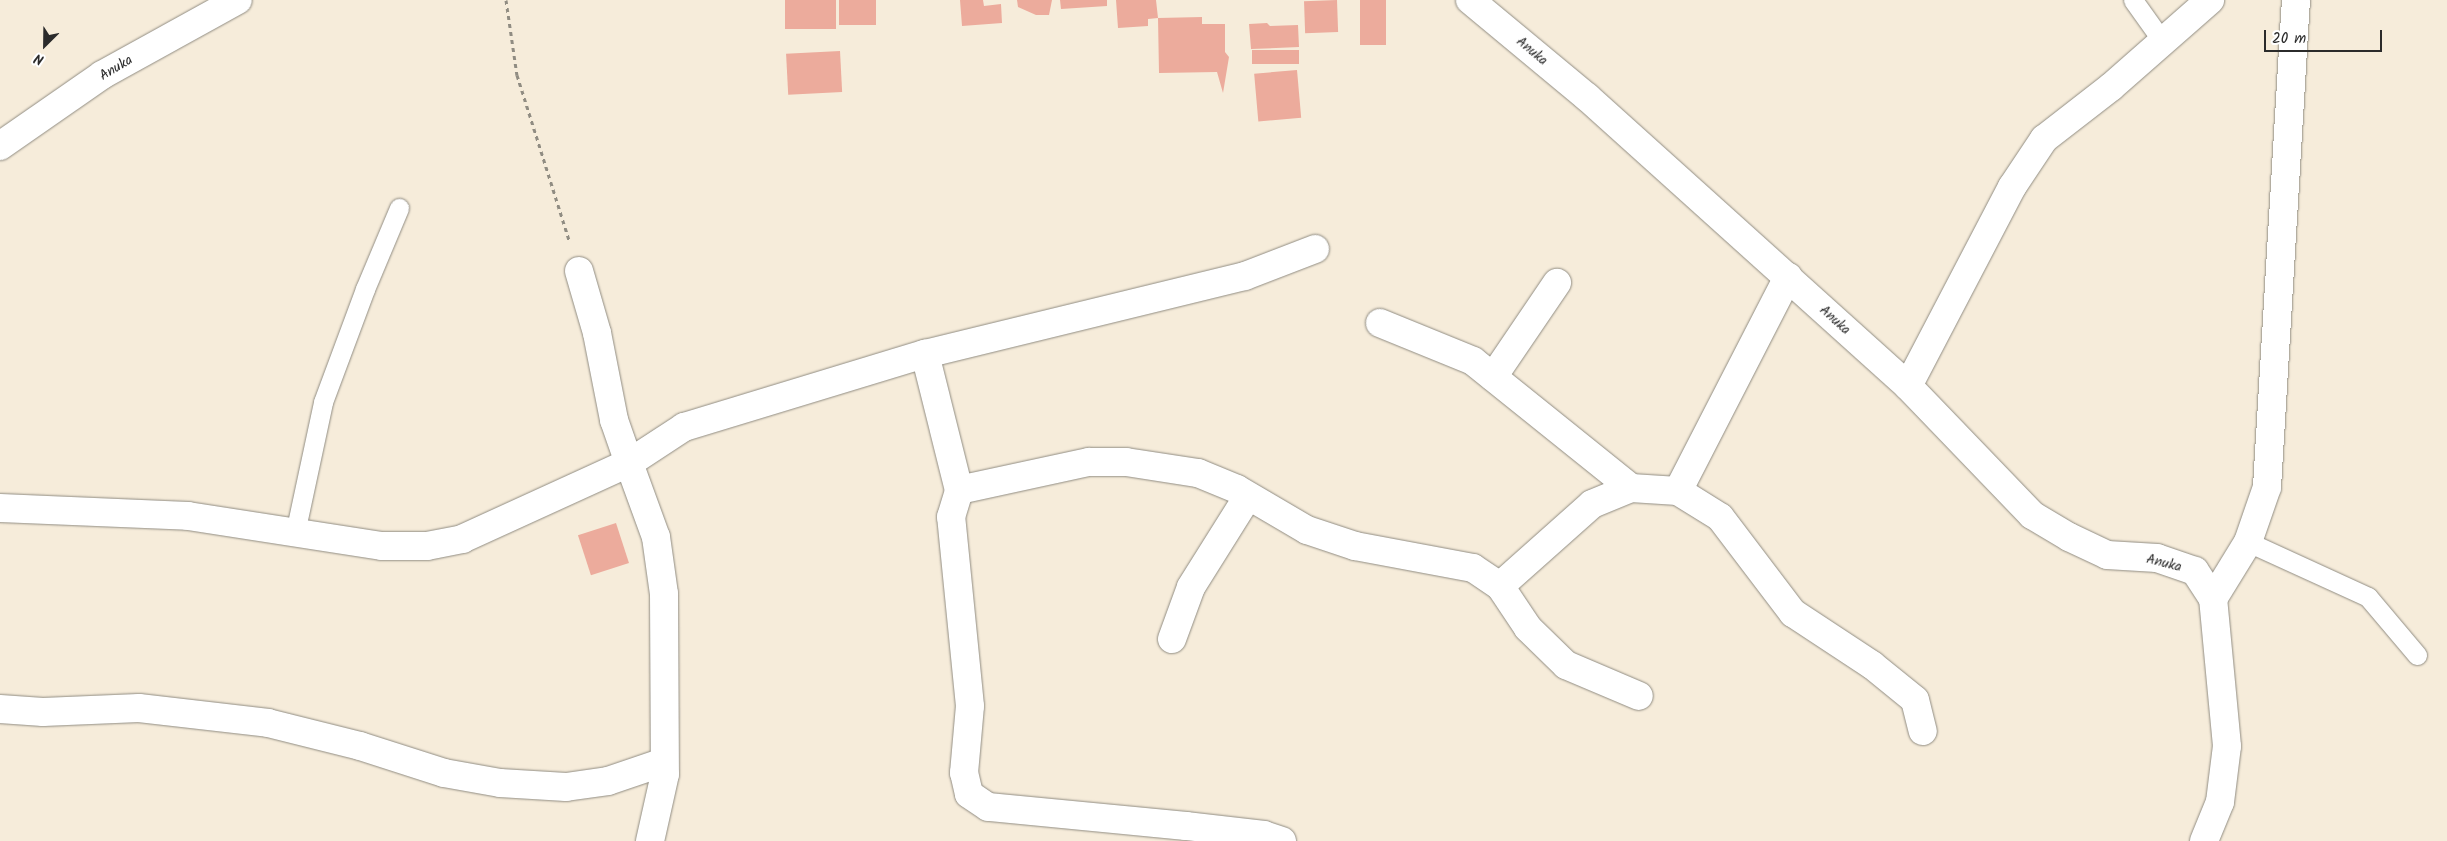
<!DOCTYPE html>
<style>
body{margin:0}
#map{position:relative;width:2447px;height:841px;overflow:hidden;background:#f6ecda;font-family:Kalam,sans-serif}
div>[style]{position:absolute}
[style*='--x']{left:calc(var(--x)*1px);top:calc(var(--y)*1px);width:calc(var(--w)*1px);rotate:calc(var(--a)*1deg)}
.building>*{inset:0;background:#ecab9c;transform-origin:0 0}
.path>*{height:3px;margin-top:-1.5px;transform-origin:0;background:repeating-linear-gradient(90deg,#908c82 0 4px,transparent 0 8px)}
.roads{filter:drop-shadow(0 0 1px #908c82) drop-shadow(0 0 1px #908c82)}
.lane>*{height:19px;margin:-9.5px;padding:0 9.5px;transform-origin:9.5px;border-radius:9.5px;background:#fff}
.street>*{height:28px;margin:-14px;padding:0 14px;transform-origin:14px;border-radius:14px;background:#fff}
span{translate:-50% -50%;white-space:nowrap;text-align:center;line-height:1.15;-webkit-text-stroke:5px #fff;paint-order:stroke}
.street-label{font-size:14px;color:#2b2b2b}
.north{position:absolute;left:20px;top:20px;width:50px;height:50px;-webkit-text-stroke:4px #fff;paint-order:stroke;rotate:203deg;font-size:14px;font-weight:700;line-height:20px;text-align:center;color:#2b2b2b}
.north::after{content:'';display:block;margin:auto;width:18px;height:22px;background:#2b2b2b;clip-path:polygon(50% 0,100% 100%,50% 72%,0 100%)}
.scale{position:absolute;left:2264px;top:30px;width:118px;height:22px;box-sizing:border-box;border:2px solid #2b2b2b;border-top:0;padding-left:6px;font-size:15px;line-height:18px;white-space:nowrap;color:#2b2b2b;-webkit-text-stroke:4px #fff;paint-order:stroke}
</style>
<div id="map">
<div class="building">
<i style="left:785px;top:0;width:51px;height:29px"></i>
<i style="left:839px;top:0;width:37px;height:25px"></i>
<i style="clip-path:polygon(960px 0,983px 0,984px 6px,1001px 4px,1002px 23px,962px 26px)"></i>
<i style="clip-path:polygon(1017px 0,1052px 0,1049px 15px,1036px 15px,1018px 7px)"></i>
<i style="clip-path:polygon(1060px 0,1107px 0,1107px 6px,1061px 9px)"></i>
<i style="clip-path:polygon(1116px 0,1156px 0,1158px 18px,1148px 19px,1148px 26px,1118px 28px)"></i>
<i style="left:1337px;top:0;width:32px;height:33px;rotate:88deg"></i>
<i style="left:1360px;top:0;width:26px;height:45px"></i>
<i style="clip-path:polygon(1202px 17px,1202px 24px,1225px 24px,1225px 52px,1229px 57px,1223px 93px,1217px 72px,1159px 73px,1158px 18px)"></i>
<i style="clip-path:polygon(1267px 23px,1270px 26px,1298px 25px,1299px 47px,1251px 49px,1249px 24px)"></i>
<i style="left:1299px;top:50px;width:14px;height:47px;rotate:90deg"></i>
<i style="left:840px;top:51px;width:41px;height:54px;rotate:87deg"></i>
<i style="left:1297px;top:70px;width:48px;height:43px;rotate:85deg"></i>
<i style="left:616px;top:523px;width:42px;height:40px;rotate:72deg"></i>
</div>
<div class="path">
<i style="--x:506;--y:0;--w:76;--a:81.7"></i>
<i style="--x:517;--y:75;--w:173;--a:72.5"></i>
</div>
<div class="roads">
<div class="lane">
<i style="--x:2133;--y:0;--w:52;--a:54.5"></i>
<i style="--x:295;--y:533;--w:134;--a:-77.9"></i>
<i style="--x:323;--y:402;--w:121;--a:-69.6"></i>
<i style="--x:365;--y:289;--w:88;--a:-67.2"></i>
<i style="--x:2248;--y:542;--w:132;--a:24.6"></i>
<i style="--x:2368;--y:597;--w:76;--a:49.8"></i>
</div>
<div class="street">
<i style="--x:1470;--y:0;--w:152;--a:39.7"></i>
<i style="--x:1587;--y:97;--w:432;--a:42"></i>
<i style="--x:1908;--y:386;--w:179;--a:46.1"></i>
<i style="--x:2032;--y:515;--w:43;--a:30.7"></i>
<i style="--x:2069;--y:537;--w:42;--a:25.3"></i>
<i style="--x:2107;--y:555;--w:50;--a:3.4"></i>
<i style="--x:2157;--y:558;--w:40;--a:18.9"></i>
<i style="--x:2195;--y:571;--w:33;--a:57"></i>
<i style="--x:0;--y:146;--w:124;--a:-34.8"></i>
<i style="--x:102;--y:75;--w:155;--a:-28.9"></i>
<i style="--x:579;--y:271;--w:65;--a:73.8"></i>
<i style="--x:597;--y:333;--w:89;--a:78.9"></i>
<i style="--x:614;--y:420;--w:46;--a:70.8"></i>
<i style="--x:629;--y:463;--w:66;--a:-33.2"></i>
<i style="--x:684;--y:427;--w:252;--a:-16.9"></i>
<i style="--x:925;--y:354;--w:329;--a:-13.7"></i>
<i style="--x:1245;--y:276;--w:75;--a:-21.1"></i>
<i style="--x:1380;--y:323;--w:100;--a:22.2"></i>
<i style="--x:1473;--y:361;--w:203;--a:38.8"></i>
<i style="--x:1631;--y:488;--w:47;--a:3.7"></i>
<i style="--x:1678;--y:491;--w:49;--a:31.8"></i>
<i style="--x:1720;--y:517;--w:121;--a:52.8"></i>
<i style="--x:1793;--y:613;--w:95;--a:33.4"></i>
<i style="--x:1872;--y:665;--w:55;--a:39.1"></i>
<i style="--x:1915;--y:700;--w:32;--a:76"></i>
<i style="--x:925;--y:354;--w:140;--a:76"></i>
<i style="--x:1493;--y:377;--w:114;--a:-55.8"></i>
<i style="--x:1908;--y:386;--w:225;--a:-62.4"></i>
<i style="--x:2012;--y:187;--w:58;--a:-56.3"></i>
<i style="--x:2044;--y:139;--w:85;--a:-37.8"></i>
<i style="--x:2111;--y:87;--w:132;--a:-41.3"></i>
<i style="--x:1678;--y:491;--w:241;--a:-62.8"></i>
<i style="--x:0;--y:508;--w:188;--a:2.4"></i>
<i style="--x:188;--y:516;--w:196;--a:8.8"></i>
<i style="--x:382;--y:546;--w:45;--a:0"></i>
<i style="--x:427;--y:546;--w:36;--a:-11"></i>
<i style="--x:462;--y:539;--w:183;--a:-24.5"></i>
<i style="--x:629;--y:463;--w:79;--a:70"></i>
<i style="--x:656;--y:537;--w:58;--a:82"></i>
<i style="--x:664;--y:594;--w:180;--a:89.7"></i>
<i style="--x:665;--y:774;--w:69;--a:102.6"></i>
<i style="--x:1500;--y:586;--w:123;--a:-41.7"></i>
<i style="--x:1592;--y:504;--w:42;--a:-22.3"></i>
<i style="--x:1172;--y:639;--w:55;--a:-69.9"></i>
<i style="--x:1191;--y:587;--w:107;--a:-57.9"></i>
<i style="--x:0;--y:709;--w:43;--a:4"></i>
<i style="--x:43;--y:712;--w:96;--a:-2.4"></i>
<i style="--x:139;--y:708;--w:130;--a:6.6"></i>
<i style="--x:268;--y:723;--w:95;--a:14"></i>
<i style="--x:360;--y:746;--w:88;--a:17.8"></i>
<i style="--x:444;--y:773;--w:57;--a:10.1"></i>
<i style="--x:500;--y:783;--w:66;--a:3.5"></i>
<i style="--x:566;--y:787;--w:42;--a:-8.1"></i>
<i style="--x:608;--y:781;--w:59;--a:-18.7"></i>
<i style="--x:1282;--y:841;--w:19;--a:-162"></i>
<i style="--x:1264;--y:835;--w:79;--a:-173.4"></i>
<i style="--x:1186;--y:826;--w:199;--a:-174.5"></i>
<i style="--x:988;--y:807;--w:23;--a:-146"></i>
<i style="--x:969;--y:794;--w:22;--a:-103"></i>
<i style="--x:964;--y:773;--w:67;--a:-84.9"></i>
<i style="--x:970;--y:706;--w:190;--a:-95.7"></i>
<i style="--x:951;--y:517;--w:28;--a:-73"></i>
<i style="--x:959;--y:490;--w:133;--a:-12.2"></i>
<i style="--x:1089;--y:462;--w:37;--a:0"></i>
<i style="--x:1126;--y:462;--w:73;--a:8.7"></i>
<i style="--x:1198;--y:473;--w:42;--a:22.3"></i>
<i style="--x:1237;--y:489;--w:81;--a:30.4"></i>
<i style="--x:1307;--y:530;--w:51;--a:18.4"></i>
<i style="--x:1355;--y:546;--w:120;--a:10.6"></i>
<i style="--x:1473;--y:568;--w:32;--a:34"></i>
<i style="--x:1500;--y:586;--w:50;--a:56.3"></i>
<i style="--x:1528;--y:628;--w:53;--a:44.2"></i>
<i style="--x:1566;--y:665;--w:79;--a:23"></i>
<i style="--x:2204;--y:841;--w:42;--a:-67.7"></i>
<i style="--x:2220;--y:802;--w:56;--a:-82.9"></i>
<i style="--x:2227;--y:746;--w:148;--a:-95.4"></i>
<i style="--x:2213;--y:599;--w:67;--a:-58.4"></i>
<i style="--x:2248;--y:542;--w:58;--a:-70.9"></i>
<i style="--x:2267;--y:487;--w:488;--a:-86.6"></i>
</div>
</div>
<div class="street-label">
<span style="left:1532px;top:51px;rotate:40deg">Anuka</span>
<span style="left:116px;top:68px;rotate:-31deg">Anuka</span>
<span style="left:1835px;top:320px;rotate:42deg">Anuka</span>
<span style="left:2164px;top:563px;rotate:14deg">Anuka</span>
</div>
<div class="north">N</div>
<div class="scale">20 m</div>
</div>
